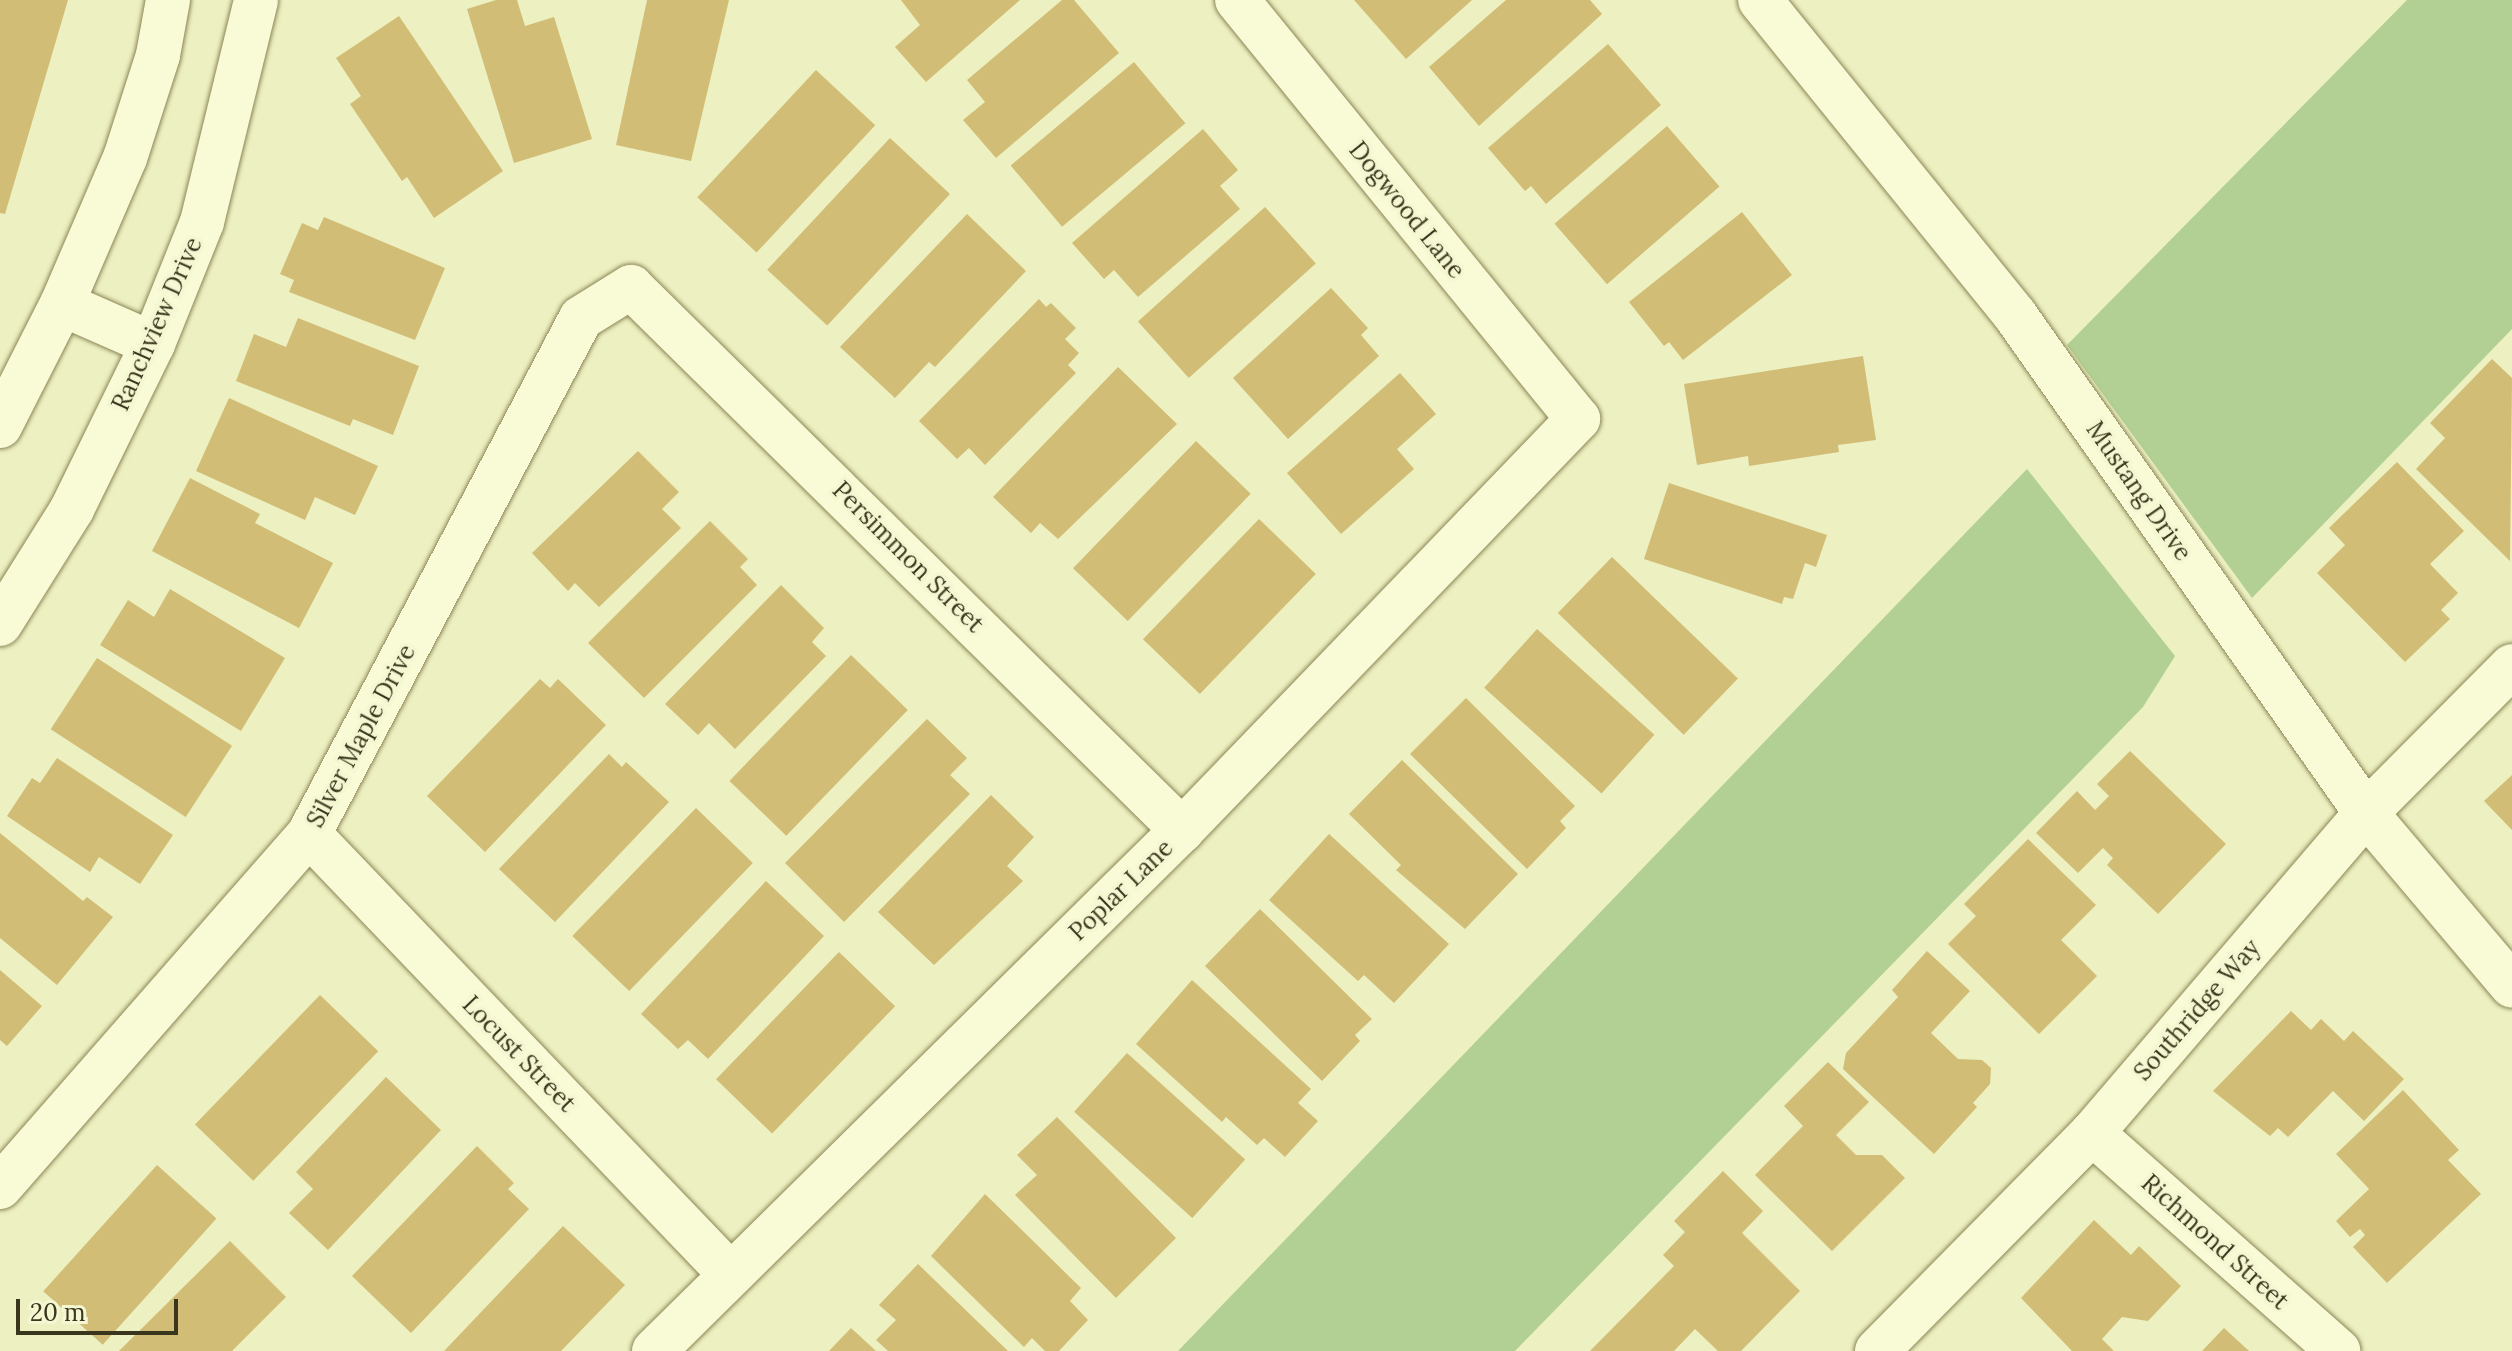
<!DOCTYPE html>
<style>
body{margin:0}
#map{position:relative;width:2512px;height:1351px;overflow:hidden;background:#edf0c1;font-family:Lora,serif}
div>[style]{position:absolute}
[style*='--x']{left:calc(var(--x)*1px);top:calc(var(--y)*1px);width:calc(var(--w)*1px);rotate:calc(var(--a)*1deg)}
.green>*{inset:0;background:#b2cf94}
.building>*{inset:0;background:#d1bd75;transform-origin:0 0}
.roads{filter:drop-shadow(0 0 2px #8b8657) drop-shadow(0 0 2px #8b8657)}
.street>*{height:44px;margin:-22px;padding:0 22px;transform-origin:22px;border-radius:22px;background:#f8fbd5}
.secondary>*{height:44px;margin:-22px;padding:0 22px;transform-origin:22px;border-radius:22px;background:#f8fbd5}
span{translate:-50% -50%;white-space:nowrap;text-align:center;line-height:1.15;-webkit-text-stroke:7px #f4f7d1;paint-order:stroke}
.street-label{font-size:24px;color:#3a361d}
.scale{position:absolute;left:16px;top:1299px;width:162px;height:36px;box-sizing:border-box;border:4px solid #3a361d;border-top:0;padding-left:10px;font-size:24px;line-height:28px;white-space:nowrap;color:#3a361d;-webkit-text-stroke:6px #f4f7d1;paint-order:stroke}
</style>
<div id="map">
<div class="green">
<i style="clip-path:polygon(2407px 0,2512px 0,2512px 329px,2252px 598px,2067px 345px)"></i>
<i style="clip-path:polygon(2027px 469px,2175px 656px,2143px 707px,1515px 1351px,1178px 1351px)"></i>
</div>
<div class="building">
<i style="clip-path:polygon(0 0,68px 0,5px 214px,0 213px)"></i>
<i style="clip-path:polygon(496px 0,517px 0,525px 26px,554px 17px,592px 139px,514px 163px,467px 9px)"></i>
<i style="clip-path:polygon(647px 0,729px 0,691px 161px,616px 145px)"></i>
<i style="clip-path:polygon(901px 0,1020px 0,926px 82px,895px 47px,920px 25px)"></i>
<i style="clip-path:polygon(1062px 0,1074px 0,1119px 53px,996px 158px,963px 120px,985px 102px,967px 80px)"></i>
<i style="clip-path:polygon(1354px 0,1472px 0,1406px 59px)"></i>
<i style="clip-path:polygon(1506px 0,1590px 0,1602px 14px,1479px 126px,1429px 67px)"></i>
<i style="clip-path:polygon(399px 16px,503px 171px,434px 218px,407px 177px,402px 181px,350px 104px,361px 96px,336px 58px)"></i>
<i style="clip-path:polygon(1608px 44px,1661px 105px,1546px 204px,1531px 186px,1525px 191px,1488px 148px)"></i>
<i style="left:1134px;top:62px;width:80px;height:161px;rotate:50deg"></i>
<i style="left:816px;top:70px;width:81px;height:174px;rotate:43deg"></i>
<i style="left:1667px;top:126px;width:80px;height:149px;rotate:49deg"></i>
<i style="clip-path:polygon(1203px 129px,1238px 170px,1220px 186px,1240px 209px,1138px 297px,1114px 270px,1104px 279px,1072px 243px)"></i>
<i style="left:890px;top:138px;width:82px;height:180px;rotate:43deg"></i>
<i style="left:1265px;top:207px;width:76px;height:171px;rotate:48deg"></i>
<i style="clip-path:polygon(1742px 212px,1792px 275px,1683px 360px,1669px 342px,1664px 346px,1629px 302px)"></i>
<i style="clip-path:polygon(967px 214px,1026px 271px,935px 367px,929px 362px,895px 398px,840px 347px)"></i>
<i style="clip-path:polygon(324px 217px,445px 268px,415px 340px,289px 292px,294px 280px,280px 274px,302px 223px,318px 230px)"></i>
<i style="clip-path:polygon(1331px 288px,1368px 328px,1361px 335px,1379px 356px,1288px 439px,1233px 378px)"></i>
<i style="clip-path:polygon(1039px 299px,1046px 307px,1051px 303px,1076px 328px,1065px 339px,1079px 353px,1068px 365px,1076px 373px,985px 465px,969px 448px,957px 459px,919px 421px)"></i>
<i style="clip-path:polygon(298px 318px,419px 366px,393px 435px,353px 419px,350px 426px,236px 381px,254px 334px,286px 347px)"></i>
<i style="clip-path:polygon(1863px 356px,1876px 440px,1838px 445px,1839px 452px,1749px 466px,1748px 456px,1697px 465px,1684px 384px)"></i>
<i style="clip-path:polygon(2492px 359px,2512px 378px,2510px 561px,2416px 469px,2445px 438px,2430px 423px)"></i>
<i style="clip-path:polygon(1118px 367px,1177px 424px,1058px 539px,1040px 523px,1031px 533px,993px 497px)"></i>
<i style="clip-path:polygon(1400px 373px,1436px 414px,1397px 449px,1414px 469px,1341px 534px,1287px 473px)"></i>
<i style="clip-path:polygon(229px 398px,378px 466px,355px 515px,315px 497px,305px 520px,196px 471px)"></i>
<i style="left:1196px;top:441px;width:76px;height:177px;rotate:44deg"></i>
<i style="clip-path:polygon(638px 451px,679px 492px,662px 509px,681px 528px,599px 607px,575px 583px,568px 591px,532px 553px)"></i>
<i style="clip-path:polygon(2397px 462px,2464px 531px,2430px 564px,2458px 593px,2441px 610px,2450px 619px,2405px 662px,2317px 573px,2345px 545px,2329px 528px)"></i>
<i style="clip-path:polygon(190px 478px,260px 514px,255px 523px,333px 563px,299px 628px,152px 551px)"></i>
<i style="clip-path:polygon(1669px 483px,1827px 535px,1816px 567px,1805px 563px,1793px 599px,1784px 597px,1782px 604px,1644px 559px)"></i>
<i style="left:1259px;top:519px;width:79px;height:167px;rotate:44deg"></i>
<i style="clip-path:polygon(710px 521px,748px 559px,740px 567px,757px 585px,644px 698px,588px 643px)"></i>
<i style="left:1612px;top:557px;width:175px;height:78px;rotate:44deg"></i>
<i style="clip-path:polygon(781px 585px,824px 628px,812px 642px,826px 656px,735px 749px,709px 723px,698px 735px,665px 704px)"></i>
<i style="clip-path:polygon(170px 589px,285px 658px,241px 731px,100px 645px,128px 600px,154px 617px)"></i>
<i style="left:1537px;top:629px;width:158px;height:79px;rotate:42deg"></i>
<i style="left:851px;top:655px;width:79px;height:175px;rotate:44deg"></i>
<i style="left:97px;top:658px;width:161px;height:85px;rotate:33deg"></i>
<i style="clip-path:polygon(540px 679px,550px 688px,558px 679px,606px 725px,485px 852px,427px 796px)"></i>
<i style="clip-path:polygon(1466px 698px,1575px 806px,1560px 821px,1566px 828px,1527px 869px,1410px 754px)"></i>
<i style="clip-path:polygon(927px 719px,967px 758px,950px 775px,970px 794px,844px 922px,785px 863px)"></i>
<i style="clip-path:polygon(2130px 751px,2226px 844px,2158px 914px,2107px 865px,2113px 858px,2103px 848px,2078px 873px,2036px 833px,2077px 791px,2095px 810px,2109px 796px,2097px 784px)"></i>
<i style="clip-path:polygon(609px 754px,622px 767px,626px 762px,669px 802px,555px 922px,499px 869px)"></i>
<i style="clip-path:polygon(57px 758px,173px 835px,140px 884px,99px 857px,90px 872px,7px 816px,32px 778px,40px 783px)"></i>
<i style="clip-path:polygon(1402px 760px,1518px 874px,1465px 929px,1396px 870px,1401px 865px,1349px 814px)"></i>
<i style="clip-path:polygon(2512px 775px,2512px 830px,2484px 801px)"></i>
<i style="clip-path:polygon(991px 795px,1034px 837px,1007px 866px,1023px 881px,934px 965px,878px 912px)"></i>
<i style="left:696px;top:808px;width:79px;height:178px;rotate:44deg"></i>
<i style="clip-path:polygon(0 833px,83px 901px,87px 897px,113px 917px,57px 985px,0 938px)"></i>
<i style="clip-path:polygon(1329px 834px,1449px 944px,1394px 1003px,1364px 975px,1358px 981px,1269px 900px)"></i>
<i style="clip-path:polygon(2028px 839px,2096px 905px,2061px 940px,2097px 976px,2039px 1034px,1948px 944px,1976px 916px,1964px 904px)"></i>
<i style="clip-path:polygon(766px 881px,824px 936px,708px 1059px,688px 1040px,678px 1049px,641px 1014px)"></i>
<i style="clip-path:polygon(1260px 909px,1372px 1019px,1355px 1035px,1360px 1041px,1322px 1081px,1205px 966px)"></i>
<i style="clip-path:polygon(1927px 951px,1970px 991px,1931px 1033px,1958px 1059px,1982px 1060px,1991px 1068px,1990px 1084px,1973px 1103px,1977px 1107px,1934px 1154px,1843px 1069px,1846px 1053px,1898px 997px,1892px 990px)"></i>
<i style="left:839px;top:952px;width:78px;height:177px;rotate:44deg"></i>
<i style="clip-path:polygon(0 970px,42px 1006px,7px 1046px,0 1040px)"></i>
<i style="clip-path:polygon(1192px 980px,1311px 1089px,1298px 1103px,1318px 1121px,1285px 1157px,1264px 1138px,1257px 1145px,1226px 1117px,1222px 1122px,1136px 1044px)"></i>
<i style="left:320px;top:995px;width:81px;height:180px;rotate:44deg"></i>
<i style="clip-path:polygon(2291px 1011px,2311px 1030px,2321px 1019px,2344px 1041px,2353px 1031px,2404px 1079px,2364px 1121px,2333px 1091px,2288px 1137px,2278px 1128px,2270px 1136px,2213px 1091px)"></i>
<i style="left:1127px;top:1053px;width:159px;height:79px;rotate:42deg"></i>
<i style="clip-path:polygon(1828px 1062px,1869px 1102px,1836px 1135px,1856px 1155px,1882px 1155px,1905px 1178px,1832px 1251px,1755px 1175px,1803px 1126px,1784px 1106px)"></i>
<i style="clip-path:polygon(386px 1077px,441px 1130px,328px 1250px,289px 1213px,313px 1189px,296px 1172px)"></i>
<i style="clip-path:polygon(2403px 1090px,2459px 1150px,2448px 1160px,2481px 1194px,2387px 1283px,2353px 1247px,2365px 1235px,2360px 1229px,2350px 1237px,2336px 1221px,2369px 1189px,2336px 1154px)"></i>
<i style="clip-path:polygon(1057px 1117px,1176px 1238px,1116px 1298px,1015px 1195px,1037px 1175px,1017px 1155px)"></i>
<i style="clip-path:polygon(477px 1146px,514px 1183px,508px 1189px,529px 1209px,411px 1333px,352px 1276px)"></i>
<i style="left:157px;top:1165px;width:80px;height:170px;rotate:42deg"></i>
<i style="clip-path:polygon(1723px 1171px,1763px 1211px,1742px 1233px,1800px 1291px,1741px 1351px,1718px 1351px,1695px 1329px,1674px 1351px,1590px 1351px,1674px 1266px,1663px 1255px,1685px 1232px,1674px 1221px)"></i>
<i style="clip-path:polygon(985px 1194px,1081px 1288px,1070px 1301px,1088px 1320px,1059px 1351px,1045px 1351px,1032px 1338px,1024px 1347px,931px 1256px)"></i>
<i style="clip-path:polygon(2094px 1220px,2131px 1255px,2139px 1246px,2181px 1286px,2148px 1321px,2122px 1317px,2102px 1339px,2114px 1351px,2072px 1351px,2021px 1298px)"></i>
<i style="clip-path:polygon(563px 1226px,625px 1285px,561px 1351px,444px 1351px)"></i>
<i style="clip-path:polygon(230px 1241px,286px 1297px,232px 1351px,119px 1351px)"></i>
<i style="clip-path:polygon(918px 1264px,1008px 1351px,888px 1351px,876px 1340px,896px 1320px,879px 1305px)"></i>
<i style="clip-path:polygon(851px 1328px,876px 1351px,829px 1351px)"></i>
<i style="clip-path:polygon(2224px 1328px,2249px 1351px,2202px 1351px)"></i>
</div>
<div class="roads">
<div class="street">
<i style="--x:1760;--y:0;--w:405;--a:51"></i>
<i style="--x:2015;--y:315;--w:609;--a:54.82"></i>
<i style="--x:2366;--y:813;--w:226;--a:49.8"></i>
<i style="--x:309;--y:834;--w:608;--a:46.27"></i>
<i style="--x:2092;--y:1133;--w:329;--a:41.5"></i>
<i style="--x:0;--y:1187;--w:469;--a:-48.8"></i>
<i style="--x:309;--y:834;--w:583;--a:-62.2"></i>
<i style="--x:581;--y:318;--w:59;--a:-31.8"></i>
<i style="--x:631;--y:287;--w:774;--a:44.58"></i>
<i style="--x:654;--y:1351;--w:742;--a:-44.62"></i>
<i style="--x:1182;--y:830;--w:571;--a:-46.06"></i>
<i style="--x:1578;--y:419;--w:540;--a:-129.14"></i>
<i style="--x:1877;--y:1351;--w:306;--a:-45.4"></i>
<i style="--x:2092;--y:1133;--w:421;--a:-49.4"></i>
<i style="--x:2366;--y:813;--w:207;--a:-45.2"></i>
</div>
<div class="secondary">
<i style="--x:62;--y:304;--w:99;--a:23.7"></i>
<i style="--x:0;--y:426;--w:137;--a:-63.1"></i>
<i style="--x:62;--y:304;--w:159;--a:-66.7"></i>
<i style="--x:125;--y:158;--w:108;--a:-72.2"></i>
<i style="--x:158;--y:55;--w:56;--a:-79.7"></i>
<i style="--x:0;--y:624;--w:136;--a:-57.9"></i>
<i style="--x:72;--y:509;--w:184;--a:-63.9"></i>
<i style="--x:153;--y:344;--w:131;--a:-68.1"></i>
<i style="--x:202;--y:222;--w:228;--a:-76.3"></i>
</div>
</div>
<div class="street-label">
<span style="left:1407px;top:210px;rotate:51deg">Dogwood Lane</span>
<span style="left:157px;top:324px;rotate:-66deg">Ranchview Drive</span>
<span style="left:2139px;top:491px;rotate:55deg">Mustang Drive</span>
<span style="left:908px;top:557px;rotate:45deg">Persimmon Street</span>
<span style="left:361px;top:736px;rotate:-62deg">Silver Maple Drive</span>
<span style="left:1121px;top:890px;rotate:-44deg">Poplar Lane</span>
<span style="left:2197px;top:1010px;rotate:-49deg">Southridge Way</span>
<span style="left:519px;top:1054px;rotate:46deg">Locust Street</span>
<span style="left:2215px;top:1242px;rotate:42deg">Richmond Street</span>
</div>
<div class="scale">20 m</div>
</div>
